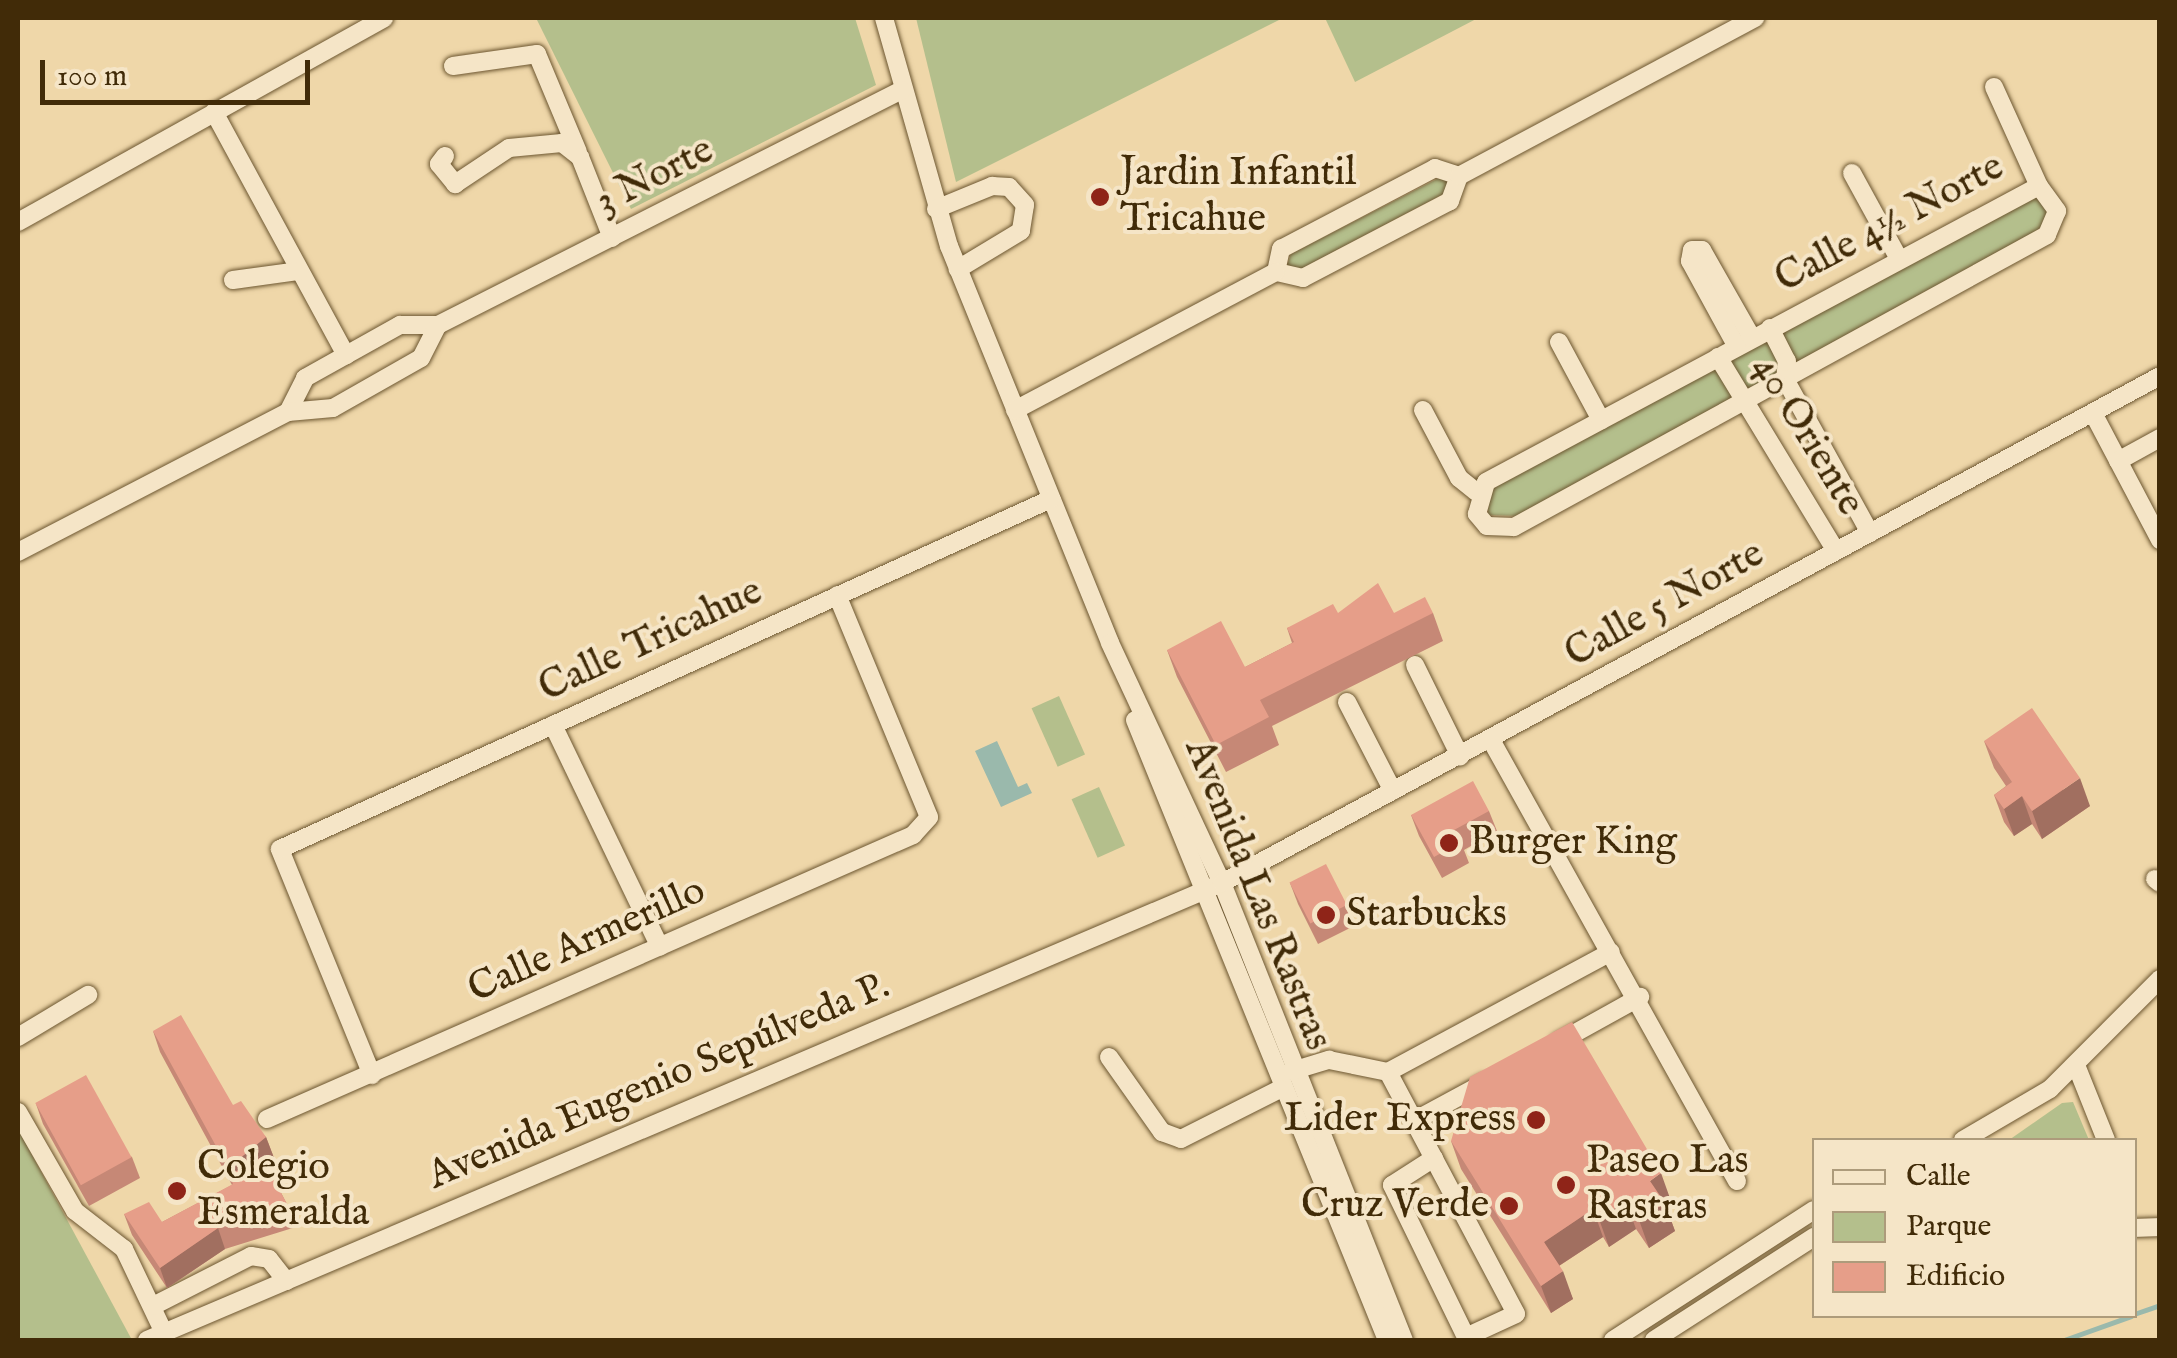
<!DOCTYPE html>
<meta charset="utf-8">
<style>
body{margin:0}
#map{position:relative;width:2177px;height:1358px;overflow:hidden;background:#efd7a9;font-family:"IM FELL English",serif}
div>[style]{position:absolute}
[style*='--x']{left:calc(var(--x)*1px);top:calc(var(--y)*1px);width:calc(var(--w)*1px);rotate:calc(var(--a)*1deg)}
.green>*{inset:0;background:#b4bf8c;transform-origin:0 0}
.water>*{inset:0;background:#9ab9ac}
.stream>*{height:5px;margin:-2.5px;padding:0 2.5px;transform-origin:2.5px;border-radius:2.5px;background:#9ab9ac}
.roads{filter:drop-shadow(0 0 2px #6c5630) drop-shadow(0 0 2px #6c5630)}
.minor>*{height:18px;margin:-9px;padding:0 9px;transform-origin:9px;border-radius:9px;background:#f5e5c7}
.wall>*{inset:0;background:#c68876}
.shaded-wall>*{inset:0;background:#a16f60}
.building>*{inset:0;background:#e69e89;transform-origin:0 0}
.dots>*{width:28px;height:28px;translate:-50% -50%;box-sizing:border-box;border:5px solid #f5e5c7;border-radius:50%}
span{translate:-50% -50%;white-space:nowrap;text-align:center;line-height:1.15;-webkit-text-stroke:8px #f5e5c7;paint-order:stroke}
.poi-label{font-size:40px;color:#412b08}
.left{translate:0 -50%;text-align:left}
.right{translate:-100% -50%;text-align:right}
.street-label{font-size:40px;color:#412b08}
.frame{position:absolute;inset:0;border:20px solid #412b08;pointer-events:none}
.legend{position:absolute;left:1812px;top:1138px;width:325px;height:180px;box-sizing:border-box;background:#f5e5c7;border:2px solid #ad9b7b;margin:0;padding:12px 18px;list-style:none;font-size:30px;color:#412b08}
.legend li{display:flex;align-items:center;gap:20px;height:50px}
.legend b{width:50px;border:2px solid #ad9b7b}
.scale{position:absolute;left:40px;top:60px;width:270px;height:45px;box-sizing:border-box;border:5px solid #412b08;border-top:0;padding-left:12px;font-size:30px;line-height:35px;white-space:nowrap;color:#412b08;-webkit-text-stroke:8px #f5e5c7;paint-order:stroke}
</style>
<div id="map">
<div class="green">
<i style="clip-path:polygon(536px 18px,855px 18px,876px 85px,631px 209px)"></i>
<i style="clip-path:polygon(916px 18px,1283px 18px,956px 182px)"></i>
<i style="clip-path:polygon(1325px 18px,1478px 18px,1355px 82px)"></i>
<i style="clip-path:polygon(1439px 178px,1448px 179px,1447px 192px,1299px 270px,1287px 266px,1291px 254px)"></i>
<i style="clip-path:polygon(2036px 196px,2050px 214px,2042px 230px,1520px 516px,1488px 515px,1489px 488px)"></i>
<i style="left:1059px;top:696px;width:64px;height:30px;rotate:66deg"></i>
<i style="left:1099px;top:787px;width:64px;height:30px;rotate:66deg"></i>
<i style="clip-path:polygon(2073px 1102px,2089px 1140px,2009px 1140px,2062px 1103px)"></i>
<i style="clip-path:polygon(18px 1129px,132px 1340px,18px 1340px)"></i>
</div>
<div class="water">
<i style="clip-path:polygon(997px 741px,1018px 787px,1027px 783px,1032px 793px,1001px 807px,975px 751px)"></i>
</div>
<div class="stream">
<i style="--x:2134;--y:1314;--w:28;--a:-19"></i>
<i style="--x:2064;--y:1340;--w:71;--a:-19.7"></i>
</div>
<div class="roads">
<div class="minor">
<i style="--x:884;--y:18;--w:237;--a:74.1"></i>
<i style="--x:949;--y:246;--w:428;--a:67.9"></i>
<i style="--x:1110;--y:643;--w:265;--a:65"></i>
<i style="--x:1222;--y:883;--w:492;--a:68.3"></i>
<i style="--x:453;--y:66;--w:85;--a:-8.1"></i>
<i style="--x:537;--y:54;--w:106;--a:67.3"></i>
<i style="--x:1994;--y:87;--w:109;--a:65.6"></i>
<i style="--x:214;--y:112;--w:277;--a:61.5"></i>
<i style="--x:445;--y:156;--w:10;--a:127"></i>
<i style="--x:439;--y:164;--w:26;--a:51"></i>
<i style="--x:455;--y:184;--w:65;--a:-33.7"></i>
<i style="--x:509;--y:148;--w:53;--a:-5.4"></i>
<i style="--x:562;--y:143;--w:23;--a:38"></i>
<i style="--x:580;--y:157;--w:87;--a:68.4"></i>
<i style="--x:1435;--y:168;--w:25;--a:18"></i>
<i style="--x:1459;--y:176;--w:27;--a:110"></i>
<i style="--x:1450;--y:201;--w:166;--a:152.4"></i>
<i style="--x:1303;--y:278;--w:28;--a:-167"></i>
<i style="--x:1276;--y:272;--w:24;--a:-78"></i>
<i style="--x:1281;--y:249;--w:174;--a:-27.7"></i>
<i style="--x:1852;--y:173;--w:96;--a:61.3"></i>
<i style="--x:1459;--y:176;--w:336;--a:-28.1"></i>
<i style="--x:2039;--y:186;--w:31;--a:54"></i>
<i style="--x:2057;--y:211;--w:26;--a:113"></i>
<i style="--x:2047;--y:235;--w:608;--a:151.28"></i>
<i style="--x:1514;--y:527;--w:27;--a:-178"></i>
<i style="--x:1487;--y:526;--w:16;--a:-130"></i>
<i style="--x:1477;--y:514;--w:33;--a:-74"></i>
<i style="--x:1486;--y:482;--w:627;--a:-28.16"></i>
<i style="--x:936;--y:209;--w:61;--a:-22.3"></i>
<i style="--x:992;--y:186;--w:17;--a:3"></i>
<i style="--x:1009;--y:187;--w:24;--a:48"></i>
<i style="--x:1025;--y:205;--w:26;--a:99"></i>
<i style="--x:1021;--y:231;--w:74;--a:148.9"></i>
<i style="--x:18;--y:222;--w:419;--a:-29.1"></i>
<i style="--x:233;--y:280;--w:67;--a:-7.8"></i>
<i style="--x:1770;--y:328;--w:37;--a:63"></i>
<i style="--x:1787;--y:361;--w:18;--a:96"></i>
<i style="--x:1785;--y:379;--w:176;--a:61.1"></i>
<i style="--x:1559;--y:342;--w:89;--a:61.7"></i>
<i style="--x:1737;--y:347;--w:98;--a:-118.7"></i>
<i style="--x:1690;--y:261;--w:11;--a:-80"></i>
<i style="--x:1692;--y:250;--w:10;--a:0"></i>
<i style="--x:1702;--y:250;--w:101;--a:60.4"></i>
<i style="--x:1718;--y:357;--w:227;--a:58.7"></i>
<i style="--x:1015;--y:410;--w:295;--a:-27.9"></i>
<i style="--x:1423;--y:410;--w:77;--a:62.1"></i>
<i style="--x:1459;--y:478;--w:22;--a:39"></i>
<i style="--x:288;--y:412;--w:38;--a:-63"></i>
<i style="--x:305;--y:378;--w:109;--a:-29.2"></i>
<i style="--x:400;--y:325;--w:38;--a:0"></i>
<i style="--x:438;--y:325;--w:520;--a:-26.86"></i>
<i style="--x:2093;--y:413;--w:144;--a:62.2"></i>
<i style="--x:2118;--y:461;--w:48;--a:-28.7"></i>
<i style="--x:18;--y:552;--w:304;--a:-27.4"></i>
<i style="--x:288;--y:412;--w:45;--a:-5.1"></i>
<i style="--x:333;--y:408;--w:101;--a:-29.6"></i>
<i style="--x:421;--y:358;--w:37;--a:-63"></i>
<i style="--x:1415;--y:665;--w:102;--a:63.7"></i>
<i style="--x:1347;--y:702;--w:100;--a:62.7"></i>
<i style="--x:1135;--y:720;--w:669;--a:67.88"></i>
<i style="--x:553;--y:725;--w:246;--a:64.3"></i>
<i style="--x:1491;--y:740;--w:505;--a:60.85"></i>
<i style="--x:2155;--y:879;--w:6;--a:39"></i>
<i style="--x:18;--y:1037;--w:82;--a:-31"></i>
<i style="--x:1559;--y:1042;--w:93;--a:-29.1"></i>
<i style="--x:1109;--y:1057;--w:92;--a:54.8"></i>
<i style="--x:1162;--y:1132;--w:20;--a:20"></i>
<i style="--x:1181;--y:1139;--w:111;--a:-26.8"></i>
<i style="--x:2076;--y:1065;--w:81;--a:68.2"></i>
<i style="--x:1292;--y:1071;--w:39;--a:-17"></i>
<i style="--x:1329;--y:1060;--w:60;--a:11.5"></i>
<i style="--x:1388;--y:1072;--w:55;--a:62"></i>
<i style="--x:1414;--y:1121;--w:218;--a:62.1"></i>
<i style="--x:1516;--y:1314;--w:55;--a:155.3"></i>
<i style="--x:1466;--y:1337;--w:169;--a:-116"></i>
<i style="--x:1392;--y:1185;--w:50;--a:-32.7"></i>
<i style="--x:1388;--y:1072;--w:253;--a:-28.3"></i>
<i style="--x:372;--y:1075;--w:244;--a:-112.2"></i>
<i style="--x:280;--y:849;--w:847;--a:-24.42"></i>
<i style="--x:18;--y:1112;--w:114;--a:60.1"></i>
<i style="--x:75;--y:1211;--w:62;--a:37.8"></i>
<i style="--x:124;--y:1249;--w:93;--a:64.5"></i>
<i style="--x:267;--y:1119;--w:706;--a:-23.73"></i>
<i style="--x:913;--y:835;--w:24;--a:-48"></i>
<i style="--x:929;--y:817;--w:240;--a:-112.5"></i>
<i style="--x:1414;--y:1121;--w:80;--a:-28.5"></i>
<i style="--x:1963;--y:1140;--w:101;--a:-30.4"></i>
<i style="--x:2050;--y:1089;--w:156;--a:-45"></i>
<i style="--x:2134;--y:1228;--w:26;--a:-2"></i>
<i style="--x:153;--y:1306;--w:110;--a:-27"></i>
<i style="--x:251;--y:1256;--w:18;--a:9"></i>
<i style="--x:269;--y:1259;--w:28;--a:52"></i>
<i style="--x:147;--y:1340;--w:1168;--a:-23.03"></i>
<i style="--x:1222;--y:883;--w:1066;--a:-28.39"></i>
<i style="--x:1613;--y:1340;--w:239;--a:-32.9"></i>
<i style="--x:1654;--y:1340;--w:190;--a:-32.8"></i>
</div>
</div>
<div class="wall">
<i style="clip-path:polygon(1338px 613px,1433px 613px,1443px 641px,1272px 726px,1279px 745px,1226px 772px,1177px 677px,1167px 650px,1245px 667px,1292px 643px,1287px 628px)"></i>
<i style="clip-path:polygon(1984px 741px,2090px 806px,2042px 839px,2032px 824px,2014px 836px,2004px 822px,1994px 795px,2006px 786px,1994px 768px)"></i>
<i style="clip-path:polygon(1489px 811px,1497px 831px,1464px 850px,1469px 863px,1442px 878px,1419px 836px,1411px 815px)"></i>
<i style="clip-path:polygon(1290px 883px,1347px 905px,1354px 926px,1318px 944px,1298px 904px)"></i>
<i style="clip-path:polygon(153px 1031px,266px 1137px,274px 1158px,266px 1164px,288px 1206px,296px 1227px,225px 1249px,167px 1288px,132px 1235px,124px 1214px,162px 1222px,232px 1185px,160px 1052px)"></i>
<i style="clip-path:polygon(36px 1104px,132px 1157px,140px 1178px,89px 1206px,43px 1124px)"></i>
<i style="clip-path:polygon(1451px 1141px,1671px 1201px,1665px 1204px,1675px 1231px,1649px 1248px,1636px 1229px,1609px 1247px,1603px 1237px,1559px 1266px,1573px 1299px,1551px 1313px,1461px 1169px)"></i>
</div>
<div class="shaded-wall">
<i style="clip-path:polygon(2080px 778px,2090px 806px,2042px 839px,2032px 811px)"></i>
<i style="clip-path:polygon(2022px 796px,2032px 824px,2014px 836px,2004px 809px)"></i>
<i style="clip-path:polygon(266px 1137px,274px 1158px,236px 1189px,228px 1168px)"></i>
<i style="clip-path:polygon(1661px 1173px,1671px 1201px,1665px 1204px,1675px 1231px,1649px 1248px,1639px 1220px,1650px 1181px)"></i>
<i style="clip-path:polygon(1626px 1201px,1636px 1229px,1609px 1247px,1599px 1219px)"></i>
<i style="clip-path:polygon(1593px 1209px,1603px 1237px,1554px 1269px,1544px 1242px)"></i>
<i style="clip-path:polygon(218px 1228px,225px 1249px,167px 1288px,160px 1268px)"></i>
<i style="clip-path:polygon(1563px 1271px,1573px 1299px,1551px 1313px,1541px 1286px)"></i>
</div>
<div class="building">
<i style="clip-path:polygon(1378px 583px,1394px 613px,1425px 597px,1433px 613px,1260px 700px,1269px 717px,1216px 745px,1167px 650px,1221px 621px,1245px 667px,1294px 642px,1287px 628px,1333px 604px,1338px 613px)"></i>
<i style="clip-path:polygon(2032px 708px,2080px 778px,2032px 811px,2022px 796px,2004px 809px,1994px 795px,2012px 782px,1984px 741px)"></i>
<i style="clip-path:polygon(1473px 781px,1489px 811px,1454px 830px,1461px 842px,1434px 857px,1411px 815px)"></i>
<i style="left:1326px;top:864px;width:46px;height:41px;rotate:63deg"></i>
<i style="clip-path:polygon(181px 1015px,233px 1105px,241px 1101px,266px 1137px,228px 1168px,153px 1031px)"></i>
<i style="clip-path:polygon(1572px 1022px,1661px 1173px,1650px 1181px,1665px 1203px,1639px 1220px,1626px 1201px,1599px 1219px,1593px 1209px,1544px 1242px,1563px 1271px,1541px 1286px,1451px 1141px,1470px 1077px)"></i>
<i style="left:86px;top:1075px;width:94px;height:58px;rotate:61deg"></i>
<i style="clip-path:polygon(262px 1157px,288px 1206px,218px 1228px,160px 1268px,124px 1214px,149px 1202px,162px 1222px,233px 1184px,229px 1175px)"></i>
</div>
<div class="dots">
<i style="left:1100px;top:197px;background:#8f2418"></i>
<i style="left:1449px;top:843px;background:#8f2418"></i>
<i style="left:1326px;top:915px;background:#8f2418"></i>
<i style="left:1536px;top:1120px;background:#8f2418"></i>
<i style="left:1566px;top:1185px;background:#8f2418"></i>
<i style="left:177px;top:1191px;background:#8f2418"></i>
<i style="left:1509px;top:1206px;background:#8f2418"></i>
</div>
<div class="poi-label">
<span class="left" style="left:1120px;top:197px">Jardin Infantil<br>Tricahue</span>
<span class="left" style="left:1469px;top:843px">Burger King</span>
<span class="left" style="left:1346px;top:915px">Starbucks</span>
<span class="right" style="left:1516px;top:1120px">Lider Express</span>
<span class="left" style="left:1586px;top:1185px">Paseo Las<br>Rastras</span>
<span class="left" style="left:197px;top:1191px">Colegio<br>Esmeralda</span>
<span class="right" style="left:1489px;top:1206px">Cruz Verde</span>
</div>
<div class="street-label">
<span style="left:655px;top:177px;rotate:-27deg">3 Norte</span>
<span style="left:1890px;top:224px;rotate:-28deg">Calle 4½ Norte</span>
<span style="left:1807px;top:436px;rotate:59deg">40 Oriente</span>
<span style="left:1665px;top:605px;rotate:-29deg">Calle 5 Norte</span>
<span style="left:651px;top:641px;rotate:-25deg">Calle Tricahue</span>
<span style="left:1257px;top:895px;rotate:68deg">Avenida Las Rastras</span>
<span style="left:587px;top:941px;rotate:-24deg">Calle Armerillo</span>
<span style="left:659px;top:1082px;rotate:-23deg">Avenida Eugenio Sepúlveda P.</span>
</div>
<div class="frame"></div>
<ul class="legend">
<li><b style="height:12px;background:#f5e5c7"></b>Calle</li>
<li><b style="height:28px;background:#b4bf8c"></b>Parque</li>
<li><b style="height:28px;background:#e69e89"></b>Edificio</li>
</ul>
<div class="scale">100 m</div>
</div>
